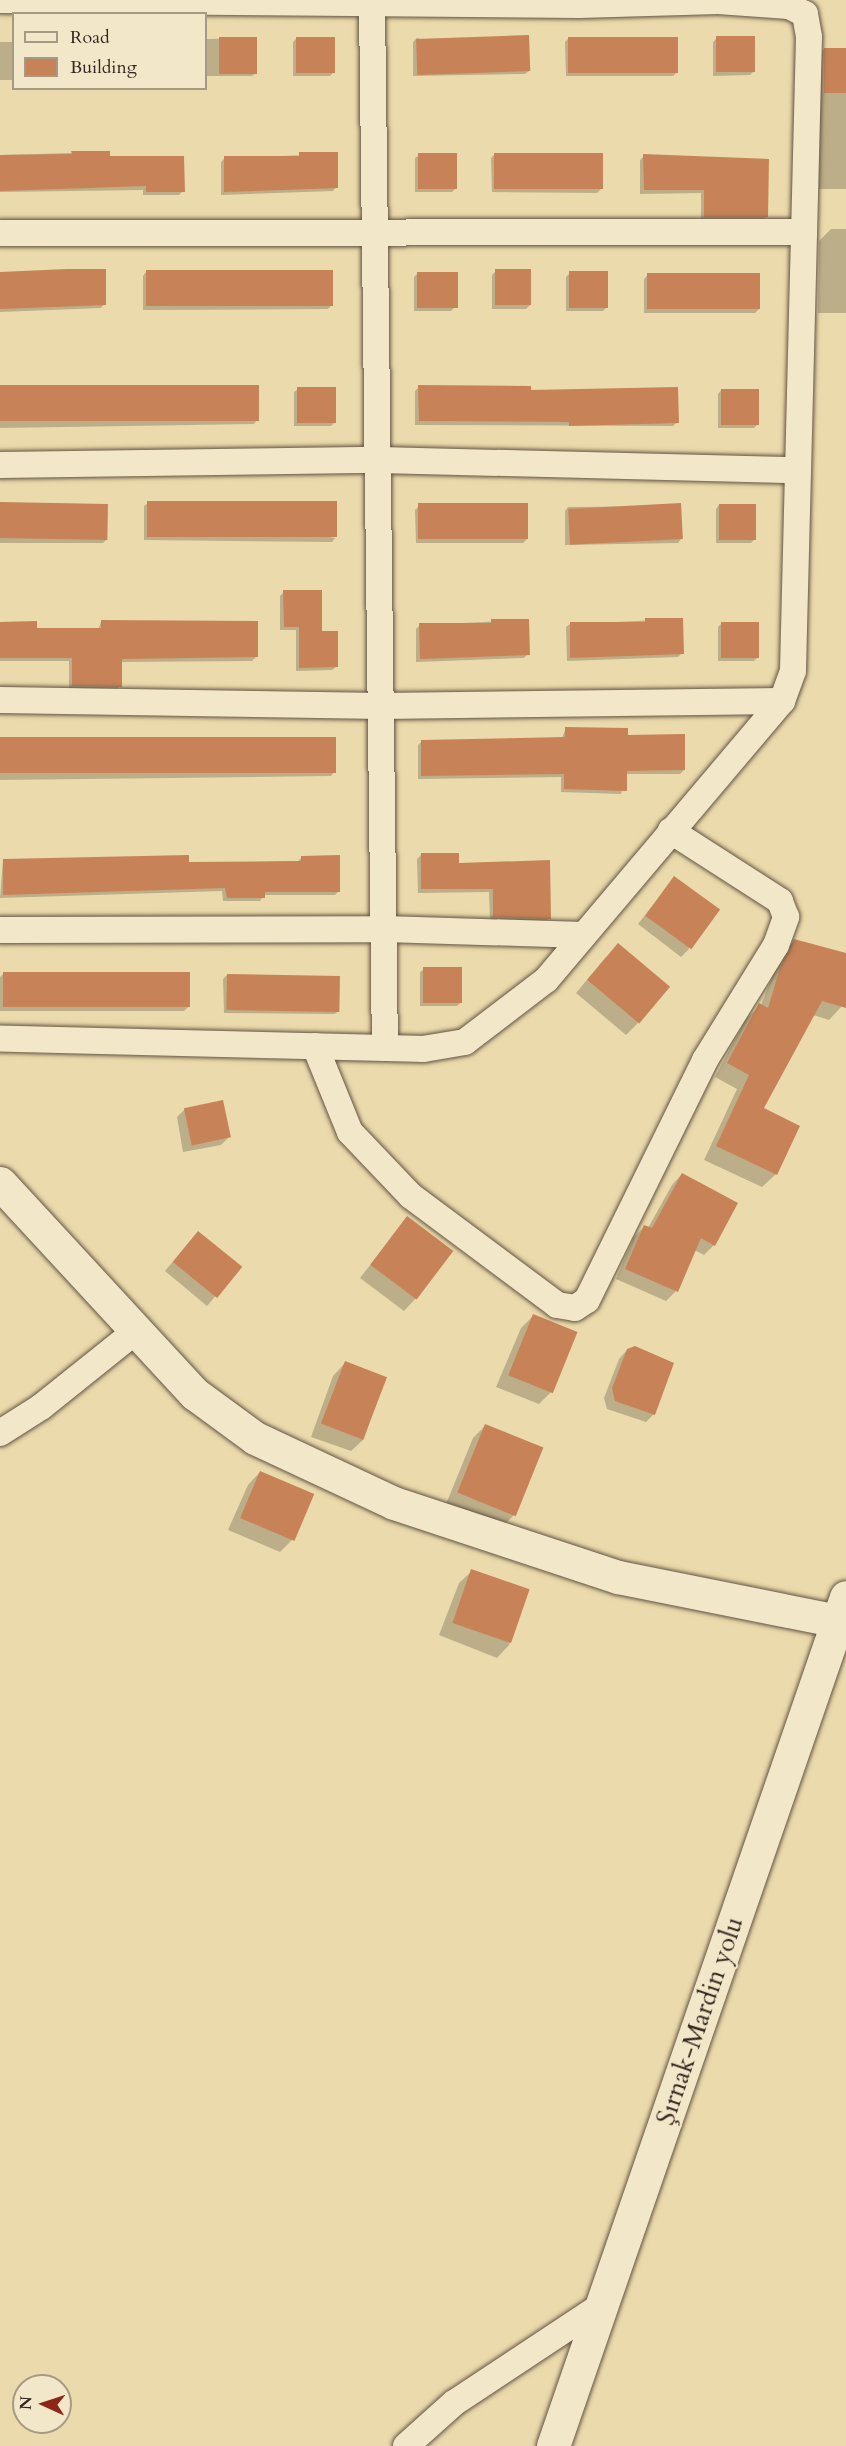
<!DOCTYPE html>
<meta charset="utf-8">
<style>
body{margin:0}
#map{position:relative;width:846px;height:2446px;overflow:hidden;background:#ebdaab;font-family:Cardo,serif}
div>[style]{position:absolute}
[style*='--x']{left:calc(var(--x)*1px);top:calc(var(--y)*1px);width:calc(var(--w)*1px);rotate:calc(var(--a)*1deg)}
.shadow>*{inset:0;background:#0003;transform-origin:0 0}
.building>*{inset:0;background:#c78357;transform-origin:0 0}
.roads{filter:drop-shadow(0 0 2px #625444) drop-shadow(0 0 2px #625444)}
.street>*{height:26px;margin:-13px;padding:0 13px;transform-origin:13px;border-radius:13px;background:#f2e7c8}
.secondary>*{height:33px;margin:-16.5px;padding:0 16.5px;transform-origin:16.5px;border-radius:16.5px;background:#f2e7c8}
span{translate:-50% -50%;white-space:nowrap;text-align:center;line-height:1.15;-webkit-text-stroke:4.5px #f2e7c8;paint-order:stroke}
.street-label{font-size:26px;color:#342721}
.legend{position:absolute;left:12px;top:12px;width:195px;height:78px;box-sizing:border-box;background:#f2e7c8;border:2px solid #a69a85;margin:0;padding:8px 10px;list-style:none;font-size:18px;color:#342721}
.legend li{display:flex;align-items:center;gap:12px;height:30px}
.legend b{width:30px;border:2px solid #a69a85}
.north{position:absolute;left:12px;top:2374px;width:60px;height:60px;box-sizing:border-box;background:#f2e7c8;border:2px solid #a69a85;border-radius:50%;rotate:273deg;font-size:16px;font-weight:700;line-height:24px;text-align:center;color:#342721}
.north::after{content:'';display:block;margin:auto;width:21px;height:27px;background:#8f2418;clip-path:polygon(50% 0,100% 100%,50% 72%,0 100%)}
</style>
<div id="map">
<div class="shadow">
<i style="clip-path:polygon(256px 38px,256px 73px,252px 76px,206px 76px,206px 39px)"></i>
<i style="clip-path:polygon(297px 38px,334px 72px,330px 76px,293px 76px,293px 42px)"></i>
<i style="clip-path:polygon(417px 38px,529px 71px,525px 74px,413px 76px,413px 42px)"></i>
<i style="clip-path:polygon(569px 38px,677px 72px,673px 76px,566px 76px,565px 42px)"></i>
<i style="clip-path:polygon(717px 38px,753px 72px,750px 75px,713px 76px,713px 42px)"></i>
<i style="left:0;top:42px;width:14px;height:38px"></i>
<i style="clip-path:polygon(824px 49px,846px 50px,846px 189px,819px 189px,820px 105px,811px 105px,812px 61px)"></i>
<i style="clip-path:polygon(108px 152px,108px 158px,183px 191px,179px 195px,143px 195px,143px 190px,0 192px,0 155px)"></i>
<i style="clip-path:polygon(336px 154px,336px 187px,333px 191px,221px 195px,221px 162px,225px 158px)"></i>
<i style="clip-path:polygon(495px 154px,601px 189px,597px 193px,492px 192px,491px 158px)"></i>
<i style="clip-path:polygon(419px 155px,456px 188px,452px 192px,415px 192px,415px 158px)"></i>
<i style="clip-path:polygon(644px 156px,767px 216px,763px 220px,701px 220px,701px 193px,640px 194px,640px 160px)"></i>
<i style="clip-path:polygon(831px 229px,846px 229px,846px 313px,818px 313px,819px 241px)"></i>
<i style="clip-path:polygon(496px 271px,530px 305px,526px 309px,492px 309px,492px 275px)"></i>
<i style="clip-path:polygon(146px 272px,331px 306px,328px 309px,143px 310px,143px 276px)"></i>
<i style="clip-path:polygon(418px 273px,455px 307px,451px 311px,414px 311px,414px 277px)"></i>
<i style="clip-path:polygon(570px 273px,607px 307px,603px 311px,566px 311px,566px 277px)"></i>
<i style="clip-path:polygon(0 274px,104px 304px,101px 308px,0 312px)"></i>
<i style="clip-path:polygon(647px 276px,759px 309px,755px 313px,644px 313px,644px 279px)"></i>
<i style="clip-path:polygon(419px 387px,530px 391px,677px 422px,673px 426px,415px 425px,415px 391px)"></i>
<i style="clip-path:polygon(298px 389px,335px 422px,331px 426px,294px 426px,294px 392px)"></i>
<i style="clip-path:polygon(721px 390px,758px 424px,754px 428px,718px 428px,718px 394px)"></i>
<i style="clip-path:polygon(0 391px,257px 420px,254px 424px,0 428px)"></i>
<i style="clip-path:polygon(148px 503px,335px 538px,332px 542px,144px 540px,144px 506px)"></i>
<i style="clip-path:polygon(0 505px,107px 539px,103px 543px,0 543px)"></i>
<i style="clip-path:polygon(719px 505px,755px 539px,751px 543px,716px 543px,716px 509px)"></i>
<i style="clip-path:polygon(419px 506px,527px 539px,523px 543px,416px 543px,415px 510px)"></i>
<i style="clip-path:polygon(681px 506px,681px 539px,678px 543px,565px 545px,565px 511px,568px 507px)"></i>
<i style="clip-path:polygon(284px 592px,321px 633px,336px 667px,332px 670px,296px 671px,296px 630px,280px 630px,280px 596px)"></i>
<i style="clip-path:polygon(682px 619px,682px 653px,678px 657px,567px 661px,566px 627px,570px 624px)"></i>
<i style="clip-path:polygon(528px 620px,528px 654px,524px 658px,416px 662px,416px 629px,420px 625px)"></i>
<i style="clip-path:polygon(101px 622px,256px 657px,252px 661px,120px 662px,120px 686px,116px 690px,69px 689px,69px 661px,0 661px,0 623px,35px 629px,98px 630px)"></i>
<i style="clip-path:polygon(721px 624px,758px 657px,754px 661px,718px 661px,718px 627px)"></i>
<i style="clip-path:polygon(566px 728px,627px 736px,684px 770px,680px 774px,626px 774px,621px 794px,561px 792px,561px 777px,418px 779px,418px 745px,422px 741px,562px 738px)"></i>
<i style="clip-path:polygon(0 742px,334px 772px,331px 776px,0 780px)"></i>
<i style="clip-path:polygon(421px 855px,458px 864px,549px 918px,546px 922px,490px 920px,489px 892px,418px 893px,417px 859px)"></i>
<i style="clip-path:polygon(302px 857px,339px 891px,335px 895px,264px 895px,260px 901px,223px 901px,222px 891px,0 898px,3px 860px,188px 864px,298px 861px)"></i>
<i style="clip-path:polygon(674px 878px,689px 949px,681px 957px,638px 924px)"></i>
<i style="clip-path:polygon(795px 940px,846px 954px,846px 992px,842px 1006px,829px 1020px,813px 1015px,761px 1109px,776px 1174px,762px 1187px,704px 1160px,737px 1089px,715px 1077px,746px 1019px,761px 1005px,781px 954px)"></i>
<i style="clip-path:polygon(606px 957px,638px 1023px,626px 1035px,576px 993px)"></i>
<i style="clip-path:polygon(424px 969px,461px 1002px,457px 1006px,420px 1006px,420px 972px)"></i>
<i style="clip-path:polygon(4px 973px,188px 1007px,184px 1011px,0 1011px,0 977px)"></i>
<i style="clip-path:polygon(227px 975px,339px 1010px,335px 1014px,224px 1013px,223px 979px)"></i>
<i style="clip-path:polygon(185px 1109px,229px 1137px,221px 1145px,183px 1152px,177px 1117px)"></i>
<i style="clip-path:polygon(682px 1174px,714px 1245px,704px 1255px,694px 1250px,676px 1291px,666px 1301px,616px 1279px,634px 1237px,644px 1227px,648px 1228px,672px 1185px)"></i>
<i style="clip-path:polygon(407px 1218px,416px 1298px,404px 1311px,360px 1278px)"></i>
<i style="clip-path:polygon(190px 1241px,240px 1267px,207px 1306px,165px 1271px)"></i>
<i style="clip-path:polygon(533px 1316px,551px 1392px,539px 1404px,496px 1387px,521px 1328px)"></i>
<i style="clip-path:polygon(627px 1350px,654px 1414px,646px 1422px,607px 1409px,604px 1398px,619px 1359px)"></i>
<i style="clip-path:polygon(345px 1363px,385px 1378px,364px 1439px,351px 1451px,311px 1437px,333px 1376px)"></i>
<i style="clip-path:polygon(485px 1426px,514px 1515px,502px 1527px,446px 1504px,473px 1438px)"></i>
<i style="clip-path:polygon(260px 1472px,292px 1540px,280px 1552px,228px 1530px,248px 1485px)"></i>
<i style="clip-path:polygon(472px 1571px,528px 1590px,509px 1645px,497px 1658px,439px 1635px,459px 1583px)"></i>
</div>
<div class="building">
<i style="left:529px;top:35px;width:36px;height:113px;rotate:88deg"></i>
<i style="left:755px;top:36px;width:36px;height:39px;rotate:90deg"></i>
<i style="left:219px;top:37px;width:38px;height:37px"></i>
<i style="left:296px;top:37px;width:39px;height:36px"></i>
<i style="left:568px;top:37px;width:110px;height:36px"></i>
<i style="left:824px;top:48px;width:22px;height:45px"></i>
<i style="clip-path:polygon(71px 151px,110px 151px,110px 156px,184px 156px,185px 192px,146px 192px,146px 186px,0 191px,0 155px,72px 154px)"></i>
<i style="clip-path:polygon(299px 152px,338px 152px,338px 188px,224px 192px,224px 156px,299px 156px)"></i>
<i style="left:418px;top:153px;width:39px;height:36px"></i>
<i style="left:494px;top:153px;width:109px;height:36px"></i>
<i style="clip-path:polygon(643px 154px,769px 159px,768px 217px,704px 217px,704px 190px,644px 190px)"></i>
<i style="clip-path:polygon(67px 269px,106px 269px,106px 305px,0 309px,0 272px)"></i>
<i style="left:531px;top:269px;width:36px;height:36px;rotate:90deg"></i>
<i style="left:333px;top:270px;width:36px;height:187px;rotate:90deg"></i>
<i style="left:608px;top:271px;width:37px;height:39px;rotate:90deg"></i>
<i style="left:417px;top:272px;width:41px;height:36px"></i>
<i style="left:760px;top:273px;width:36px;height:113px;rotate:90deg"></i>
<i style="left:259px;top:385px;width:36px;height:259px;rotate:90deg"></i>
<i style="clip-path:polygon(418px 385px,531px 386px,531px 390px,678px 387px,679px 423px,569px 426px,569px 422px,419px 421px)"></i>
<i style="left:297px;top:387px;width:39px;height:36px"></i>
<i style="left:721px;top:389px;width:38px;height:36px"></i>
<i style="left:147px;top:501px;width:190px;height:36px"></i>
<i style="left:0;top:502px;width:108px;height:36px;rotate:1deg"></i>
<i style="left:528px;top:503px;width:36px;height:110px;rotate:90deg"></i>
<i style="left:681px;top:503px;width:36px;height:113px;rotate:87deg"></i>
<i style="left:719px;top:504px;width:37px;height:36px"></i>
<i style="clip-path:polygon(283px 590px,322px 590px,322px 631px,338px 631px,338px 667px,299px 668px,299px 627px,284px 627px)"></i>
<i style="clip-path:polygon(645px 618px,683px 618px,684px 654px,570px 658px,570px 622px,645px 622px)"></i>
<i style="clip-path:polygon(491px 619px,529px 619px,530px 655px,420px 659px,419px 623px,491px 623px)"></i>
<i style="clip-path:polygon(101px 620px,258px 621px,258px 657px,122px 659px,122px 687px,72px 686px,72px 658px,0 658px,0 622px,37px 621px,37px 628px,101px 628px)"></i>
<i style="left:721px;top:622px;width:38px;height:36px"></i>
<i style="clip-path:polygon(565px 727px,628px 728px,628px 735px,685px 734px,685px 770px,627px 771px,627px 791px,564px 789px,564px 774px,421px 776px,421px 740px,565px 737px)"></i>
<i style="left:336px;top:737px;width:36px;height:336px;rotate:90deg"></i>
<i style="clip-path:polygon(421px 853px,459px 853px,459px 863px,550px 860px,551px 919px,493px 917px,493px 889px,421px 889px)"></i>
<i style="clip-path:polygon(189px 855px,189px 862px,301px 861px,301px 856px,340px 855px,340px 892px,265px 892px,265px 898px,227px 898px,225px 888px,3px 895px,3px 859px)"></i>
<i style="left:674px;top:876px;width:57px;height:49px;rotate:36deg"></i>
<i style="clip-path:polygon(794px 939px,846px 953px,846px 1008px,822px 1001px,764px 1108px,800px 1126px,777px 1175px,716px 1146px,749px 1075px,727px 1063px,759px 1003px,768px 1008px,780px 968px)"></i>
<i style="left:618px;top:943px;width:68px;height:48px;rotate:40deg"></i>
<i style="left:423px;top:967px;width:39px;height:36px"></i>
<i style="left:3px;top:972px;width:187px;height:35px"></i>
<i style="left:227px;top:974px;width:113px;height:36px;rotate:1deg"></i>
<i style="left:223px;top:1100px;width:38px;height:40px;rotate:78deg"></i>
<i style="clip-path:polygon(682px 1173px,738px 1203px,715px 1246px,701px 1238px,678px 1292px,625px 1269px,644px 1225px,652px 1228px)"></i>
<i style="left:407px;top:1216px;width:58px;height:61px;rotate:37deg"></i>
<i style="left:198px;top:1231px;width:57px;height:40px;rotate:39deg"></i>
<i style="left:533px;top:1314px;width:48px;height:66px;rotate:22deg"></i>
<i style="clip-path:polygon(635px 1346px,674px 1363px,655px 1415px,615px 1401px,612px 1388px,627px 1349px)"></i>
<i style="left:345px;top:1361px;width:45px;height:67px;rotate:21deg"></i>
<i style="left:485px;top:1424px;width:63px;height:74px;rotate:22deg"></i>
<i style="left:260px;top:1471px;width:59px;height:51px;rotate:23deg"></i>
<i style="left:471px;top:1569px;width:62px;height:57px;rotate:19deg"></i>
</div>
<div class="roads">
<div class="street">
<i style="--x:0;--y:0;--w:579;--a:0.49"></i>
<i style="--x:579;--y:5;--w:139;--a:-1.6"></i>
<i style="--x:718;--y:1;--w:71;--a:4"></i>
<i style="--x:789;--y:6;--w:18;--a:27"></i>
<i style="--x:805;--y:14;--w:23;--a:80"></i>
<i style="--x:809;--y:37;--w:634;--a:91.45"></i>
<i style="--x:793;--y:671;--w:32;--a:110"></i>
<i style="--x:782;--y:701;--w:365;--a:130.2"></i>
<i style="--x:546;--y:980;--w:102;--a:142.6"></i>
<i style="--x:465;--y:1042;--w:43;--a:170.5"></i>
<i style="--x:423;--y:1049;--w:423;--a:-178.6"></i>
<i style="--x:372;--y:4;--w:1044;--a:89.29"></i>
<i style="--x:0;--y:233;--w:803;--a:-0.07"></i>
<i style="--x:0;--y:465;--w:379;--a:-0.8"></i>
<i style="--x:379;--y:460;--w:417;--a:1.4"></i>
<i style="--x:0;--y:700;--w:382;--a:0.9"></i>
<i style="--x:382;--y:706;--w:400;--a:-0.7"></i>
<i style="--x:0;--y:930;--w:384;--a:-0.1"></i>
<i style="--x:384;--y:929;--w:200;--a:1.7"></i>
<i style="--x:315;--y:1046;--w:93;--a:67.9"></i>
<i style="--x:350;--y:1132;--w:88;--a:46.4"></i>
<i style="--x:411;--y:1196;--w:182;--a:36.7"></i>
<i style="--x:557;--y:1305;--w:18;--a:9"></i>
<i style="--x:575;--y:1308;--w:14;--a:-34"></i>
<i style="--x:587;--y:1300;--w:267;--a:-63.8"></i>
<i style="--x:705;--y:1060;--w:135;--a:-58.3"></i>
<i style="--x:776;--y:945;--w:30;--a:-70"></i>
<i style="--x:786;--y:917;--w:17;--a:-111"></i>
<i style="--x:780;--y:901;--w:130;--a:-147.3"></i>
<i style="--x:0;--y:1433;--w:49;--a:-32.4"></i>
<i style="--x:41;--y:1407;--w:123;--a:-38.7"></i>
<i style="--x:406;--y:2446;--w:64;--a:-41.9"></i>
<i style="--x:454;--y:2403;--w:178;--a:-33.5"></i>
</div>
<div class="secondary">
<i style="--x:0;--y:1183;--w:287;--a:47.3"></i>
<i style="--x:195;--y:1394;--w:74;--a:36.3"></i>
<i style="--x:255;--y:1438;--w:153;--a:25.1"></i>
<i style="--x:394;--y:1503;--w:236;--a:18.3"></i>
<i style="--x:618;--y:1577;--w:224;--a:11.3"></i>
<i style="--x:553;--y:2446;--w:898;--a:-70.96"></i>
</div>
</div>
<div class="street-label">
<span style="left:700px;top:2021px;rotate:-71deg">Şırnak-Mardin yolu</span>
</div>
<ul class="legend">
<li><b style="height:8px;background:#f2e7c8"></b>Road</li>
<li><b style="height:16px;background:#c78357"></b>Building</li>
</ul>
<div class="north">N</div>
</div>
